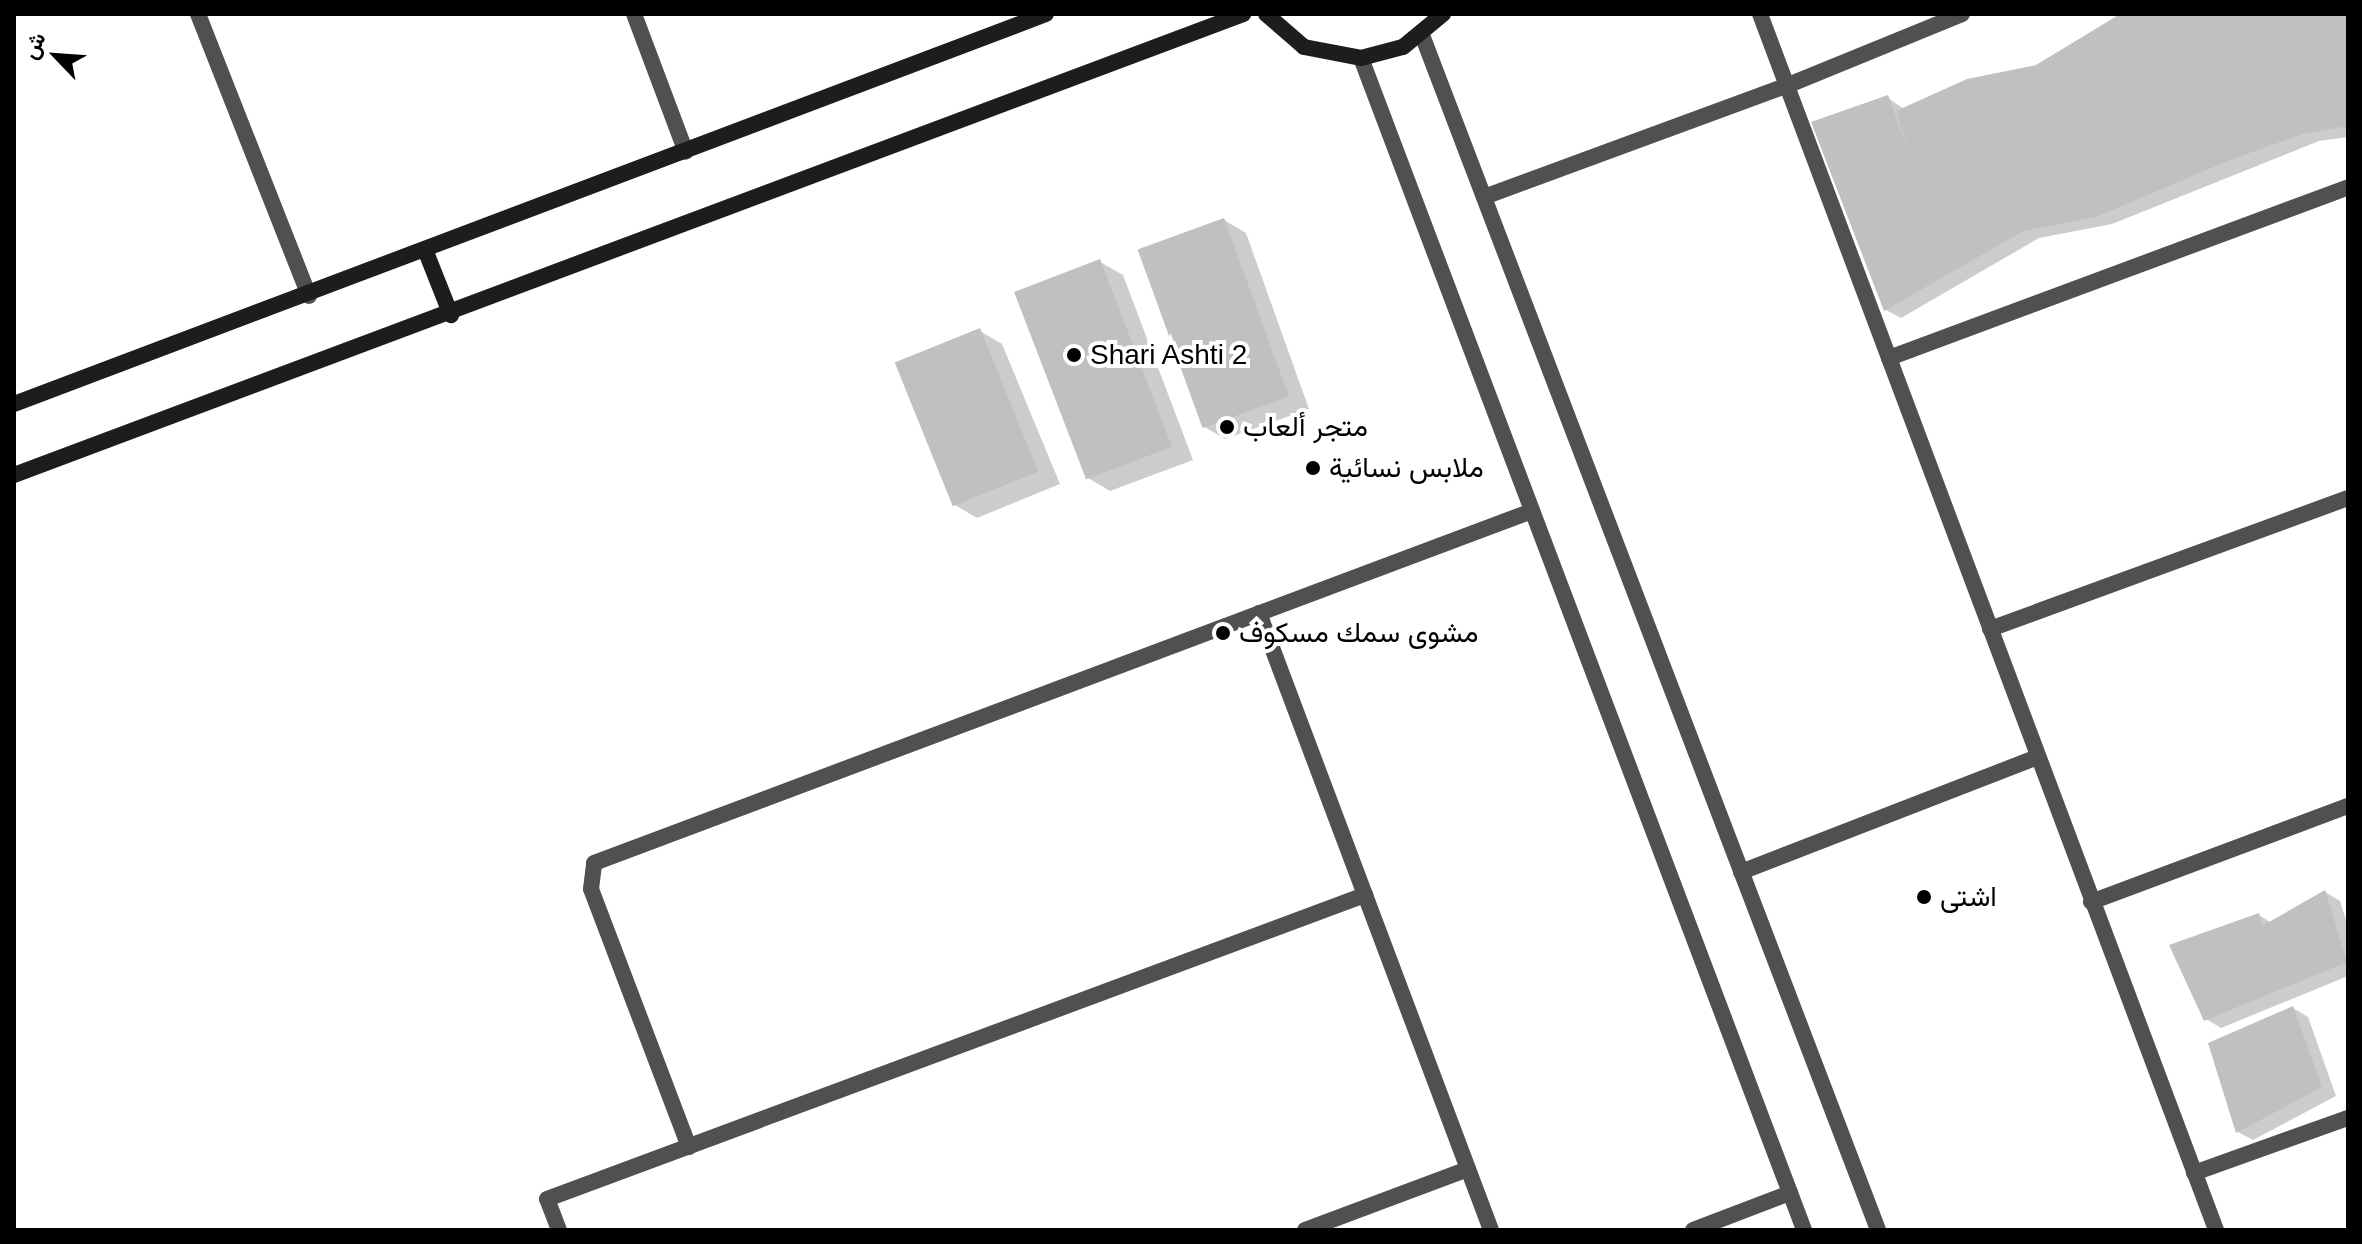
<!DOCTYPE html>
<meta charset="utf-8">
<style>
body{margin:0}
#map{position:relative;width:2362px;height:1244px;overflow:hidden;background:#fff;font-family:Arial,Vazirmatn,sans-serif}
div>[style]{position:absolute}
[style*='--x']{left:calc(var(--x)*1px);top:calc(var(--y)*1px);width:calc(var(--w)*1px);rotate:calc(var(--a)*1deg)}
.shadow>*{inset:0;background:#0003}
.building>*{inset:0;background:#c0c0c0;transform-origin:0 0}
.street>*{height:16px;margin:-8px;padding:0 8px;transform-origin:8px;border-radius:8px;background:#505050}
.secondary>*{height:16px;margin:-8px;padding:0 8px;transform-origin:8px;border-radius:8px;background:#1d1d1d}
.dots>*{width:22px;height:22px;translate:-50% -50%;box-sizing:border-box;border:4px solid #fff;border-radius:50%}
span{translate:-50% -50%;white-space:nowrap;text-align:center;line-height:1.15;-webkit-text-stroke:8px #fff;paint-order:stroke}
.poi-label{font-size:28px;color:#000}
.left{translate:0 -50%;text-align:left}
.frame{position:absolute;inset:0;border:16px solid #000;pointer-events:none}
.north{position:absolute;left:16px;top:16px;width:80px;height:80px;-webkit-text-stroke:6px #fff;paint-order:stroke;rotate:295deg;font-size:22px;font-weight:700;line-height:32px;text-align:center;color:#000}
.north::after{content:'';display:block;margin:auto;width:28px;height:36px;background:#000;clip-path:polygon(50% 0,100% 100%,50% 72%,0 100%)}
</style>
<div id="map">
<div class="shadow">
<i style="clip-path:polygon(2126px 14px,2348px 14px,2348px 137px,2319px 141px,2112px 224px,2039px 238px,1901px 318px,1886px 310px,1888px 98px,1904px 109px,2037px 67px)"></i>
<i style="clip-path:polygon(1224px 220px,1246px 233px,1309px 409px,1225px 439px,1203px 426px)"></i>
<i style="clip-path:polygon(1100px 262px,1123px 275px,1193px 460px,1110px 491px,1088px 478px)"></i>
<i style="clip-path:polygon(980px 331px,1002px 344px,1060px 484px,977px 518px,955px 505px)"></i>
<i style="clip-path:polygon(2325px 892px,2340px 901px,2348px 926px,2348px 976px,2221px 1028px,2206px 1019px,2259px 915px,2272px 923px)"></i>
<i style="clip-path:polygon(2293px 1008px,2308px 1017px,2336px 1096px,2253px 1140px,2238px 1132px)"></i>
</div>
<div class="building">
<i style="clip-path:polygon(2120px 14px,2348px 14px,2348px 126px,2303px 134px,2230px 160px,2096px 217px,2023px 231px,1884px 311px,1811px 122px,1888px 95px,1909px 153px,1896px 111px,1967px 79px,2036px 65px)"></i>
<i style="left:1224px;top:218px;width:190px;height:92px;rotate:70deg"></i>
<i style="left:1100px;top:259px;width:201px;height:92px;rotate:69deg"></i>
<i style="left:980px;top:328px;width:155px;height:92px;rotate:68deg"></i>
<i style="clip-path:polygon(2325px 890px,2347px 962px,2204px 1021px,2169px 945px,2259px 913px,2262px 926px)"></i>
<i style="clip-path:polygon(2293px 1006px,2322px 1087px,2236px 1133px,2208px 1043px)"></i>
</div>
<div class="street">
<i style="--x:198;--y:14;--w:303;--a:68.5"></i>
<i style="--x:634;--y:14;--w:147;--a:69.4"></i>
<i style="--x:1760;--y:14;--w:1299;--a:69.44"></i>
<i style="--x:1422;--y:35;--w:1279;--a:69.11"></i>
<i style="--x:1361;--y:58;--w:1253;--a:69.29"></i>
<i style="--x:1484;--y:197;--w:322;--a:-20.2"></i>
<i style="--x:1786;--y:86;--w:190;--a:-22.2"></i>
<i style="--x:1889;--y:358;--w:490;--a:-20.4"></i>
<i style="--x:1259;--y:613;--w:659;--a:69.39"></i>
<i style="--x:1990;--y:629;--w:381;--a:-20.1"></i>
<i style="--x:1741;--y:872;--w:318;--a:-21.2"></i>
<i style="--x:2091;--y:902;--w:274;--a:-20.5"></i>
<i style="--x:689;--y:1147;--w:276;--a:-110.8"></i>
<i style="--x:591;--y:889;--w:26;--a:-83"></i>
<i style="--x:594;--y:863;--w:1002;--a:-20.57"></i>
<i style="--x:2194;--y:1173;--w:164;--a:-19.7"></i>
<i style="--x:559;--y:1230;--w:33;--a:-111"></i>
<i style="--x:547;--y:1199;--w:873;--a:-20.39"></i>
<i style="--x:1305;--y:1230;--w:174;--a:-20.5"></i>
<i style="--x:1693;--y:1230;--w:104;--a:-20.9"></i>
</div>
<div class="secondary">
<i style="--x:1266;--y:14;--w:50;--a:41"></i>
<i style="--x:1304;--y:47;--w:58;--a:10.9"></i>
<i style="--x:1361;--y:58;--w:43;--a:-14.7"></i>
<i style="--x:1403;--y:47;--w:52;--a:-39.5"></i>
<i style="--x:426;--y:252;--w:68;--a:68.4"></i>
<i style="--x:14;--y:404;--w:1103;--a:-20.7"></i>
<i style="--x:14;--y:475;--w:1313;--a:-20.56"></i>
</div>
<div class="dots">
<i style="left:1074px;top:355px;background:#000"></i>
<i style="left:1227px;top:427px;background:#000"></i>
<i style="left:1313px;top:468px;background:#000"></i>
<i style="left:1223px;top:633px;background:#000"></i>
<i style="left:1924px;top:897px;background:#000"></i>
</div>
<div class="poi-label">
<span class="left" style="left:1090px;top:355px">Shari Ashti 2</span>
<span class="left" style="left:1243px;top:427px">متجر ألعاب</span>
<span class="left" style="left:1329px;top:468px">ملابس نسائية</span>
<span class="left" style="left:1239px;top:633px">مشوى سمك مسكوف</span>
<span class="left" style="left:1940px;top:897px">اشتی</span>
</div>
<div class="frame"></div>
<div class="north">ش</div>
</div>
